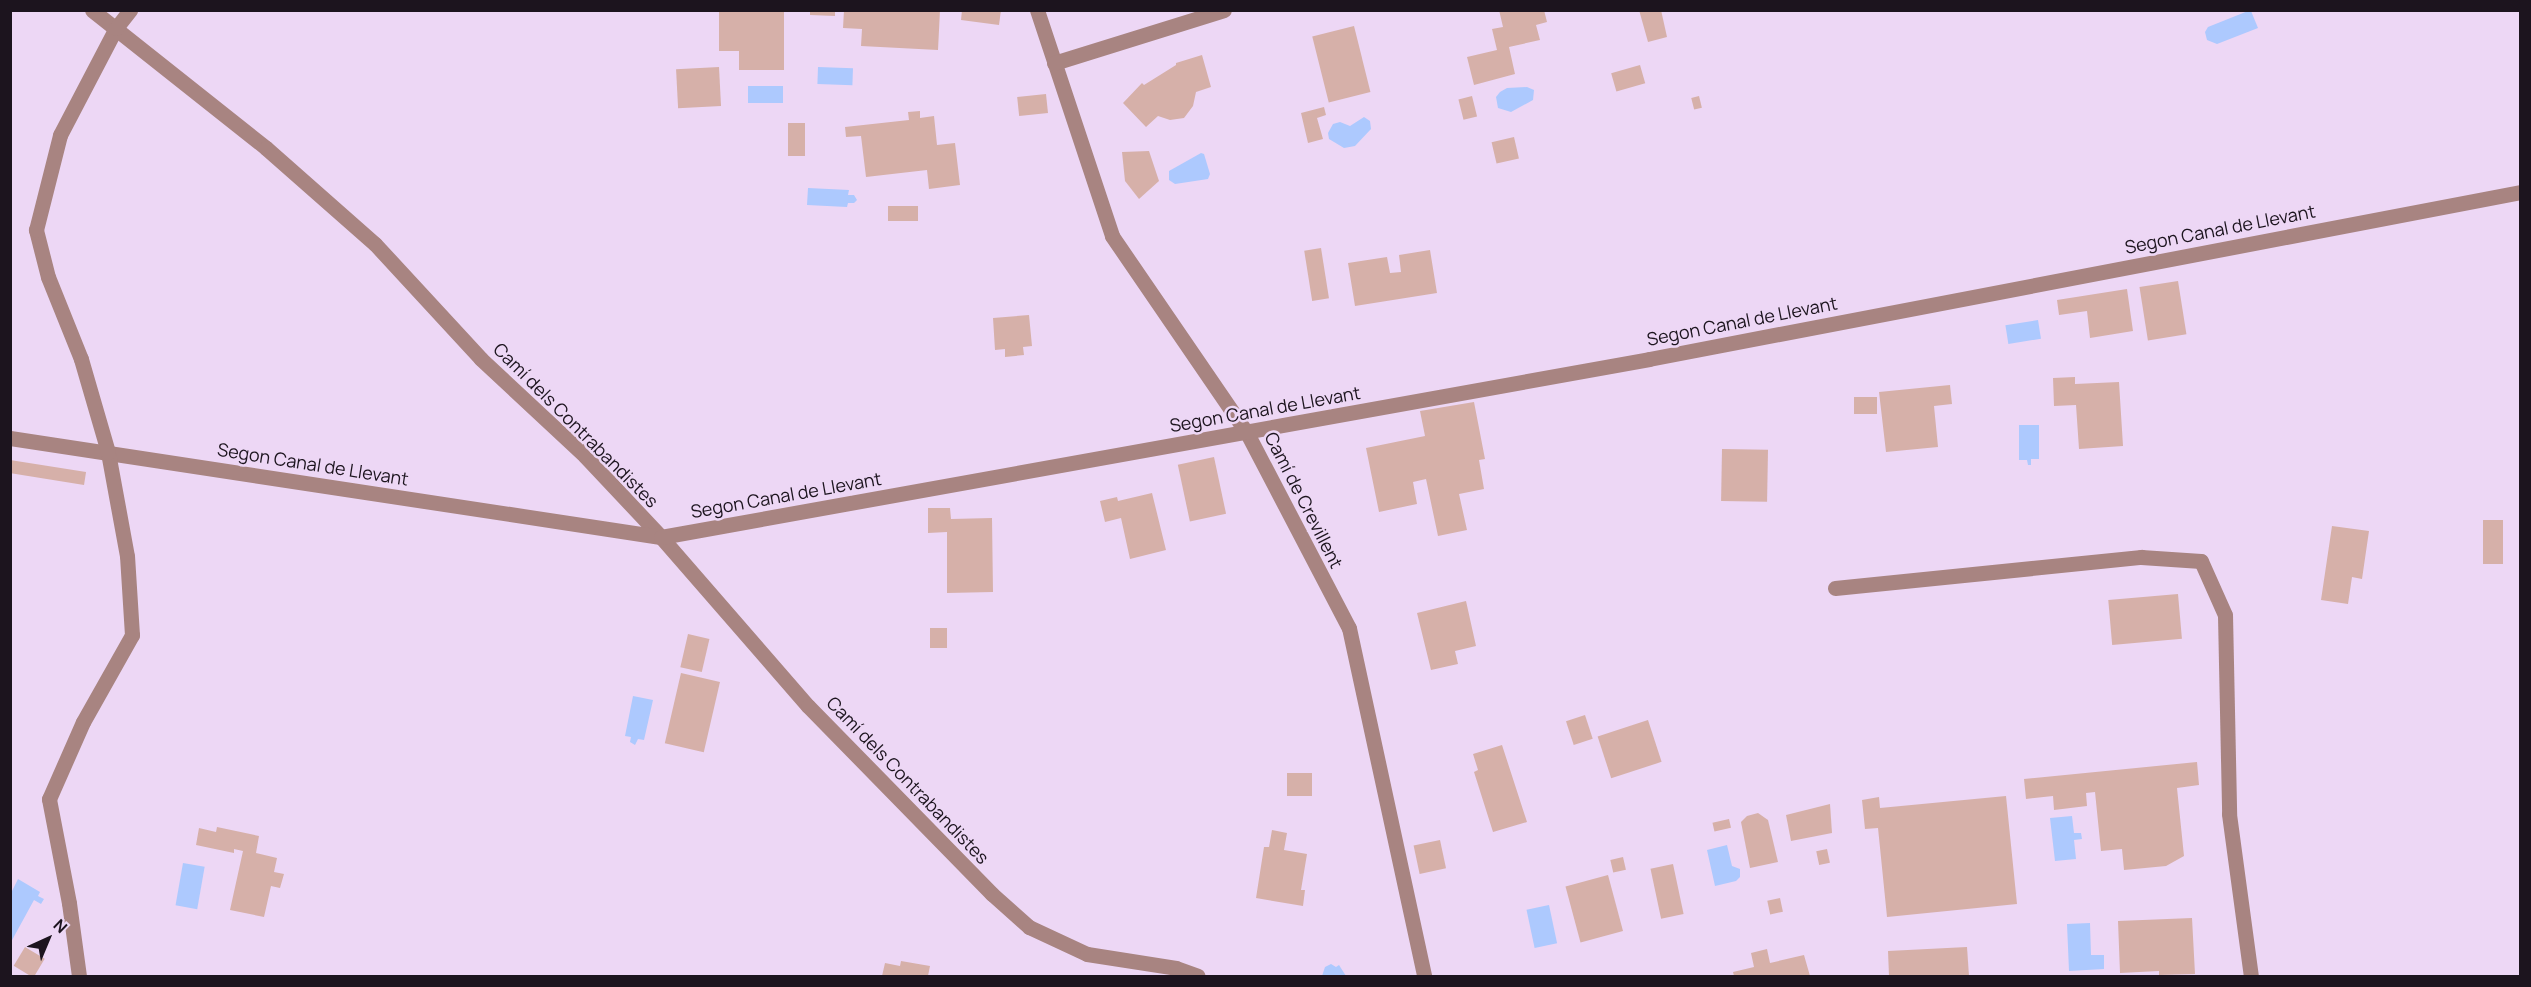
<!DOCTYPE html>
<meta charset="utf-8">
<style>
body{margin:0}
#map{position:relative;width:2531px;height:987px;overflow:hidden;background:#edd7f5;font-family:Manrope,sans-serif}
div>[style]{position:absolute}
.water>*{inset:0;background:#adc9fe;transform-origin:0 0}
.building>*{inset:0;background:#d6b0a9;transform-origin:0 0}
.minor>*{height:15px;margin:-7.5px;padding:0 7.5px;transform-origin:7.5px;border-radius:7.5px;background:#a88481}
span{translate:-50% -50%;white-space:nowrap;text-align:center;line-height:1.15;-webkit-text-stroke:5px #edd7f5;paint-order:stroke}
.street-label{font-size:18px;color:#1c141e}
.frame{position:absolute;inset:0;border:12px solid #1c141e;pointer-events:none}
.north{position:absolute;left:18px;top:909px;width:60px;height:60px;-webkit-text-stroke:4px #edd7f5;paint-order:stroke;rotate:44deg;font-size:16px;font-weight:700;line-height:24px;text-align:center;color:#1c141e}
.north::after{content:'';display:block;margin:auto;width:21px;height:27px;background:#1c141e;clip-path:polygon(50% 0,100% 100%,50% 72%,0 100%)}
</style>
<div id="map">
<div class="water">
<div style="clip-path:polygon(2248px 11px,2251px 11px,2258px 28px,2217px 44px,2207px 40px,2205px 32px,2208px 27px)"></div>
<div style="left:818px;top:67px;width:35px;height:17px;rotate:2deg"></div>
<div style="left:783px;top:86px;width:17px;height:35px;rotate:90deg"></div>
<div style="clip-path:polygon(1527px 87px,1534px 90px,1533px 100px,1511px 112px,1498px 108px,1496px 97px,1500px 92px,1507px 88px)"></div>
<div style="clip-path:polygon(1364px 117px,1370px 121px,1371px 129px,1355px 146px,1344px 148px,1329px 139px,1328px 133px,1333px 124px,1340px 122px,1350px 126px)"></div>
<div style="clip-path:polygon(1201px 153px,1204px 154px,1210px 174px,1208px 179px,1175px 184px,1169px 180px,1169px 171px)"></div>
<div style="clip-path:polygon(808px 188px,849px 190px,848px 195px,854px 195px,857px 200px,854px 203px,848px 203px,847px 207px,807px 205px)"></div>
<div style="left:2038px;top:320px;width:19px;height:33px;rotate:81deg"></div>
<div style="clip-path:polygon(2019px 425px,2039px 425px,2039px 459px,2031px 459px,2031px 465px,2028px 465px,2027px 460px,2019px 460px)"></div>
<div style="clip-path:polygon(633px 696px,653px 700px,644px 740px,638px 739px,635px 745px,630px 742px,631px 737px,625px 736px)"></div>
<div style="clip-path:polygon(2072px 816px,2074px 833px,2081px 833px,2082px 839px,2074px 840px,2076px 859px,2055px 861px,2050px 818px)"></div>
<div style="clip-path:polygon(1727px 845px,1732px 866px,1740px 869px,1740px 877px,1736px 881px,1715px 886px,1707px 850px)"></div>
<div style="left:183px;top:863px;width:22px;height:43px;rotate:10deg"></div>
<div style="clip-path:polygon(18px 879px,40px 892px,38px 896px,44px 899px,41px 904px,34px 900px,11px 942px,11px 893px)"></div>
<div style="left:1549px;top:905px;width:39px;height:23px;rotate:78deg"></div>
<div style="clip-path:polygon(2090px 923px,2091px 955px,2104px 955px,2104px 969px,2069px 971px,2067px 924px)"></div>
<div style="clip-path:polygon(1331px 964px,1336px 967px,1339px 965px,1346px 976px,1322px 976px,1325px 967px)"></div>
</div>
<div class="building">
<div style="clip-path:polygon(719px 10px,784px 10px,784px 70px,739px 70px,739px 51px,719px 51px)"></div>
<div style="clip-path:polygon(810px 10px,835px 10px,835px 16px,810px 15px)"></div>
<div style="clip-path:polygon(844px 10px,940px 10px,938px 50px,861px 46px,862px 29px,843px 28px)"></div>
<div style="clip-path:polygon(962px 10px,1001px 10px,999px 25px,961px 20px)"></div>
<div style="clip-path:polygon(1499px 10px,1544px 10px,1547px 22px,1536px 25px,1540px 40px,1509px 47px,1515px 74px,1474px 85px,1467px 57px,1497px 50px,1492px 29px,1503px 27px)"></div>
<div style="clip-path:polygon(1639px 10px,1661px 10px,1667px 37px,1648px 42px)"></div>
<div style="left:1354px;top:26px;width:68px;height:43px;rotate:76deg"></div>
<div style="clip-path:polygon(1202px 55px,1211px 87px,1196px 92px,1193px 106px,1184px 118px,1170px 120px,1158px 116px,1146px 127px,1123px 103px,1142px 83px,1144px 85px,1176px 65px,1176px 63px)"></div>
<div style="left:1640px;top:65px;width:19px;height:30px;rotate:74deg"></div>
<div style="left:719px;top:67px;width:39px;height:43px;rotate:87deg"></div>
<div style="left:1046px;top:94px;width:19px;height:29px;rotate:84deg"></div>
<div style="left:1472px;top:96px;width:21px;height:14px;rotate:76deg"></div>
<div style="left:1699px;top:96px;width:12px;height:8px;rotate:76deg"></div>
<div style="clip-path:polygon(1324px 107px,1326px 115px,1317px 118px,1323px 139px,1308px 143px,1301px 113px)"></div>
<div style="clip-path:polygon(920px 111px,920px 118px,934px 116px,937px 145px,955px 143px,960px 185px,929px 189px,927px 170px,866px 177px,861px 136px,846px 137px,845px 127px,909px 120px,908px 112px)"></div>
<div style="left:788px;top:123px;width:17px;height:33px"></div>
<div style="left:1514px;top:137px;width:22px;height:23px;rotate:77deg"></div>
<div style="clip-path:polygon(1149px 151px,1159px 181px,1139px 199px,1125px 181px,1122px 152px)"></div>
<div style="left:888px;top:206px;width:30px;height:15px"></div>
<div style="left:1321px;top:248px;width:51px;height:17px;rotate:81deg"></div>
<div style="clip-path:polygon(1430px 250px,1437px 293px,1355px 306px,1348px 263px,1387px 257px,1390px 273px,1401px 272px,1399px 255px)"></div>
<div style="left:2178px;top:281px;width:54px;height:39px;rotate:81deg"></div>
<div style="clip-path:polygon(2127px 289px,2133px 331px,2090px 338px,2087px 311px,2059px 315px,2057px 300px)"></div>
<div style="clip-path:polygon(1029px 315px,1032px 346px,1023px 347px,1024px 355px,1005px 357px,1005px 349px,995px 350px,993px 318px)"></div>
<div style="clip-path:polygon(2075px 377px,2075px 384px,2119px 382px,2123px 446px,2079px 449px,2076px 405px,2054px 406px,2053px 378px)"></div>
<div style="clip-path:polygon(1950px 385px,1952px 404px,1934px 406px,1938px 447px,1886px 452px,1879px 392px)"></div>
<div style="left:1854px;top:397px;width:23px;height:17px"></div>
<div style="clip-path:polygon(1474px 402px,1485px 459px,1479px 460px,1484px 489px,1459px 494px,1467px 530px,1438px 536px,1426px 479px,1413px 482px,1417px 504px,1379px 512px,1366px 448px,1425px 436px,1420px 411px)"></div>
<div style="left:1722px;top:449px;width:46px;height:52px;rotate:1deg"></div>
<div style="left:1214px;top:457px;width:58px;height:37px;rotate:78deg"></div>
<div style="left:10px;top:460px;width:77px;height:13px;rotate:9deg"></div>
<div style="clip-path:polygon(1152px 493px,1166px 550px,1130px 559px,1121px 518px,1105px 522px,1100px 501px,1117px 497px,1118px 501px)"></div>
<div style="clip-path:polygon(928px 508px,950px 508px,951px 519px,992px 518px,993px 592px,947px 593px,947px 532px,928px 533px)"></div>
<div style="left:2483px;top:520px;width:20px;height:44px"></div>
<div style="clip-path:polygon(2332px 526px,2369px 531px,2362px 579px,2352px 577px,2348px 604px,2321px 600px)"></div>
<div style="left:2178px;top:594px;width:45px;height:70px;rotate:85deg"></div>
<div style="clip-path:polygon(1466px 601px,1476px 646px,1455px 651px,1458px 664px,1431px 670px,1417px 613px)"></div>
<div style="left:930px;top:628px;width:17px;height:20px"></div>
<div style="left:688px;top:634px;width:22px;height:34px;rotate:13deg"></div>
<div style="left:681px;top:673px;width:40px;height:72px;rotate:13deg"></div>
<div style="left:1585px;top:715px;width:25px;height:20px;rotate:72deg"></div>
<div style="left:1648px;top:720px;width:44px;height:53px;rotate:72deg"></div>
<div style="clip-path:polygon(1502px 745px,1527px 822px,1493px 832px,1474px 772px,1478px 770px,1473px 754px)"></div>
<div style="clip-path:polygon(2197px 762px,2199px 785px,2177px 788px,2184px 856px,2166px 866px,2124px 870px,2122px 849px,2101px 851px,2095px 792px,2086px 793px,2087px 806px,2054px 810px,2053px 796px,2026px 799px,2024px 779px)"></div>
<div style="left:1287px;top:773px;width:25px;height:23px"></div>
<div style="clip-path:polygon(2006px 796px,2017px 904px,1887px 917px,1878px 828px,1865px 829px,1862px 800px,1879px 797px,1880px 808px)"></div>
<div style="clip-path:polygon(1830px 804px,1832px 833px,1791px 841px,1786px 815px)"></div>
<div style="clip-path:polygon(1758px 813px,1768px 820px,1778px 862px,1750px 868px,1741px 822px,1747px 816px)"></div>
<div style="left:1729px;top:819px;width:9px;height:17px;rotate:77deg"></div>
<div style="clip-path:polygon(217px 827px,259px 836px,256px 853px,277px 858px,274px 872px,284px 874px,280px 888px,271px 886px,264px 917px,230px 910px,243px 851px,234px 849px,234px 853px,196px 845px,199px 828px,216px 832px)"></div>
<div style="clip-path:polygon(1272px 830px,1287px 833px,1284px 850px,1307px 854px,1301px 890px,1305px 890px,1303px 906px,1256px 898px,1264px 847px,1269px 847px)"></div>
<div style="left:1440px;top:840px;width:29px;height:27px;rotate:78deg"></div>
<div style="left:1827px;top:849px;width:14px;height:11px;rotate:78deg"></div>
<div style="left:1623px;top:857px;width:13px;height:13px;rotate:77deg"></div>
<div style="left:1673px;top:864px;width:51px;height:23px;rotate:78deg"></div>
<div style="left:1608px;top:875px;width:58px;height:44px;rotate:75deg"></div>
<div style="left:1780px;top:898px;width:14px;height:13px;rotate:78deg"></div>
<div style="clip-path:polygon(2192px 918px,2195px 974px,2159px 975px,2159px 971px,2120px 973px,2118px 921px)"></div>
<div style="left:25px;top:947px;width:23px;height:22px;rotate:31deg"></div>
<div style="clip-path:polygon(1967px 947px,1969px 976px,1889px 976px,1888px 951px)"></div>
<div style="clip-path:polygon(1767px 949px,1770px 963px,1804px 955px,1810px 976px,1734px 976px,1733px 972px,1754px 967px,1751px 953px)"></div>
<div style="clip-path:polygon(901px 961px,930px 966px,928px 976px,882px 976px,885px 963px,900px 966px)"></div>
</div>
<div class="minor">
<div style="left:92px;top:10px;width:222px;rotate:38.4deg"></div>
<div style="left:266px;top:148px;width:145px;rotate:41.4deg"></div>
<div style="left:375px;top:244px;width:156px;rotate:47.3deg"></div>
<div style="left:481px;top:359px;width:142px;rotate:43deg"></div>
<div style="left:585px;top:456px;width:111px;rotate:46.8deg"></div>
<div style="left:661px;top:537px;width:224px;rotate:49deg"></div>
<div style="left:808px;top:706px;width:263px;rotate:45.6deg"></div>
<div style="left:992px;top:894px;width:50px;rotate:41.7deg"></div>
<div style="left:1029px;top:927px;width:64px;rotate:25deg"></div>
<div style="left:1087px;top:954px;width:90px;rotate:8.9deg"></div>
<div style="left:1176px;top:968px;width:23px;rotate:20deg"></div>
<div style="left:1037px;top:10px;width:238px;rotate:71.6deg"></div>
<div style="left:1112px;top:236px;width:239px;rotate:55.6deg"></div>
<div style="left:1247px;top:433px;width:220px;rotate:62.4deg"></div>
<div style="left:1349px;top:628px;width:356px;rotate:77.8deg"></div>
<div style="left:1054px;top:63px;width:178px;rotate:-17.3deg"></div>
<div style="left:10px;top:438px;width:658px;rotate:8.65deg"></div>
<div style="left:661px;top:537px;width:1004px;rotate:-10.21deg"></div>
<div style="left:1649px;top:359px;width:887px;rotate:-10.85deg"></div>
<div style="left:1835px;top:588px;width:308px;rotate:-5.8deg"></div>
<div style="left:2141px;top:557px;width:60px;rotate:3.8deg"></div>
<div style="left:2201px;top:561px;width:59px;rotate:66deg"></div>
<div style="left:2225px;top:615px;width:199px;rotate:88.8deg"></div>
<div style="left:2229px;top:814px;width:163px;rotate:82.3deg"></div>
<div style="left:79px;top:976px;width:74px;rotate:-97.8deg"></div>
<div style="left:69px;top:903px;width:106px;rotate:-100.9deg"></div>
<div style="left:49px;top:799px;width:84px;rotate:-66.2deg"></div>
<div style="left:83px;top:722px;width:100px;rotate:-60.6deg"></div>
<div style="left:132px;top:635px;width:79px;rotate:-93.6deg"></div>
<div style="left:127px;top:556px;width:106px;rotate:-100.4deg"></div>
<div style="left:108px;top:452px;width:97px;rotate:-106.2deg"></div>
<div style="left:81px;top:359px;width:88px;rotate:-111.9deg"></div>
<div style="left:48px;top:277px;width:49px;rotate:-104.3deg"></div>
<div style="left:36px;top:230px;width:98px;rotate:-75.8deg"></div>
<div style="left:60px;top:135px;width:121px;rotate:-62.4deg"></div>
<div style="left:116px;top:28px;width:23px;rotate:-52deg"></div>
</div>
<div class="street-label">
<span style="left:2220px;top:229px;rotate:-11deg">Segon Canal de Llevant</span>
<span style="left:1742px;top:321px;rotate:-11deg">Segon Canal de Llevant</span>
<span style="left:1265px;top:409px;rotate:-10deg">Segon Canal de Llevant</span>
<span style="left:576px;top:425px;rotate:45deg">Camí dels Contrabandistes</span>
<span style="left:313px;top:464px;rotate:9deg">Segon Canal de Llevant</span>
<span style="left:786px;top:495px;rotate:-10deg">Segon Canal de Llevant</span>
<span style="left:1304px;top:500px;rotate:63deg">Camí de Crevillent</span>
<span style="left:908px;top:780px;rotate:46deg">Camí dels Contrabandistes</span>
</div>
<div class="frame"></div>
<div class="north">N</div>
</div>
